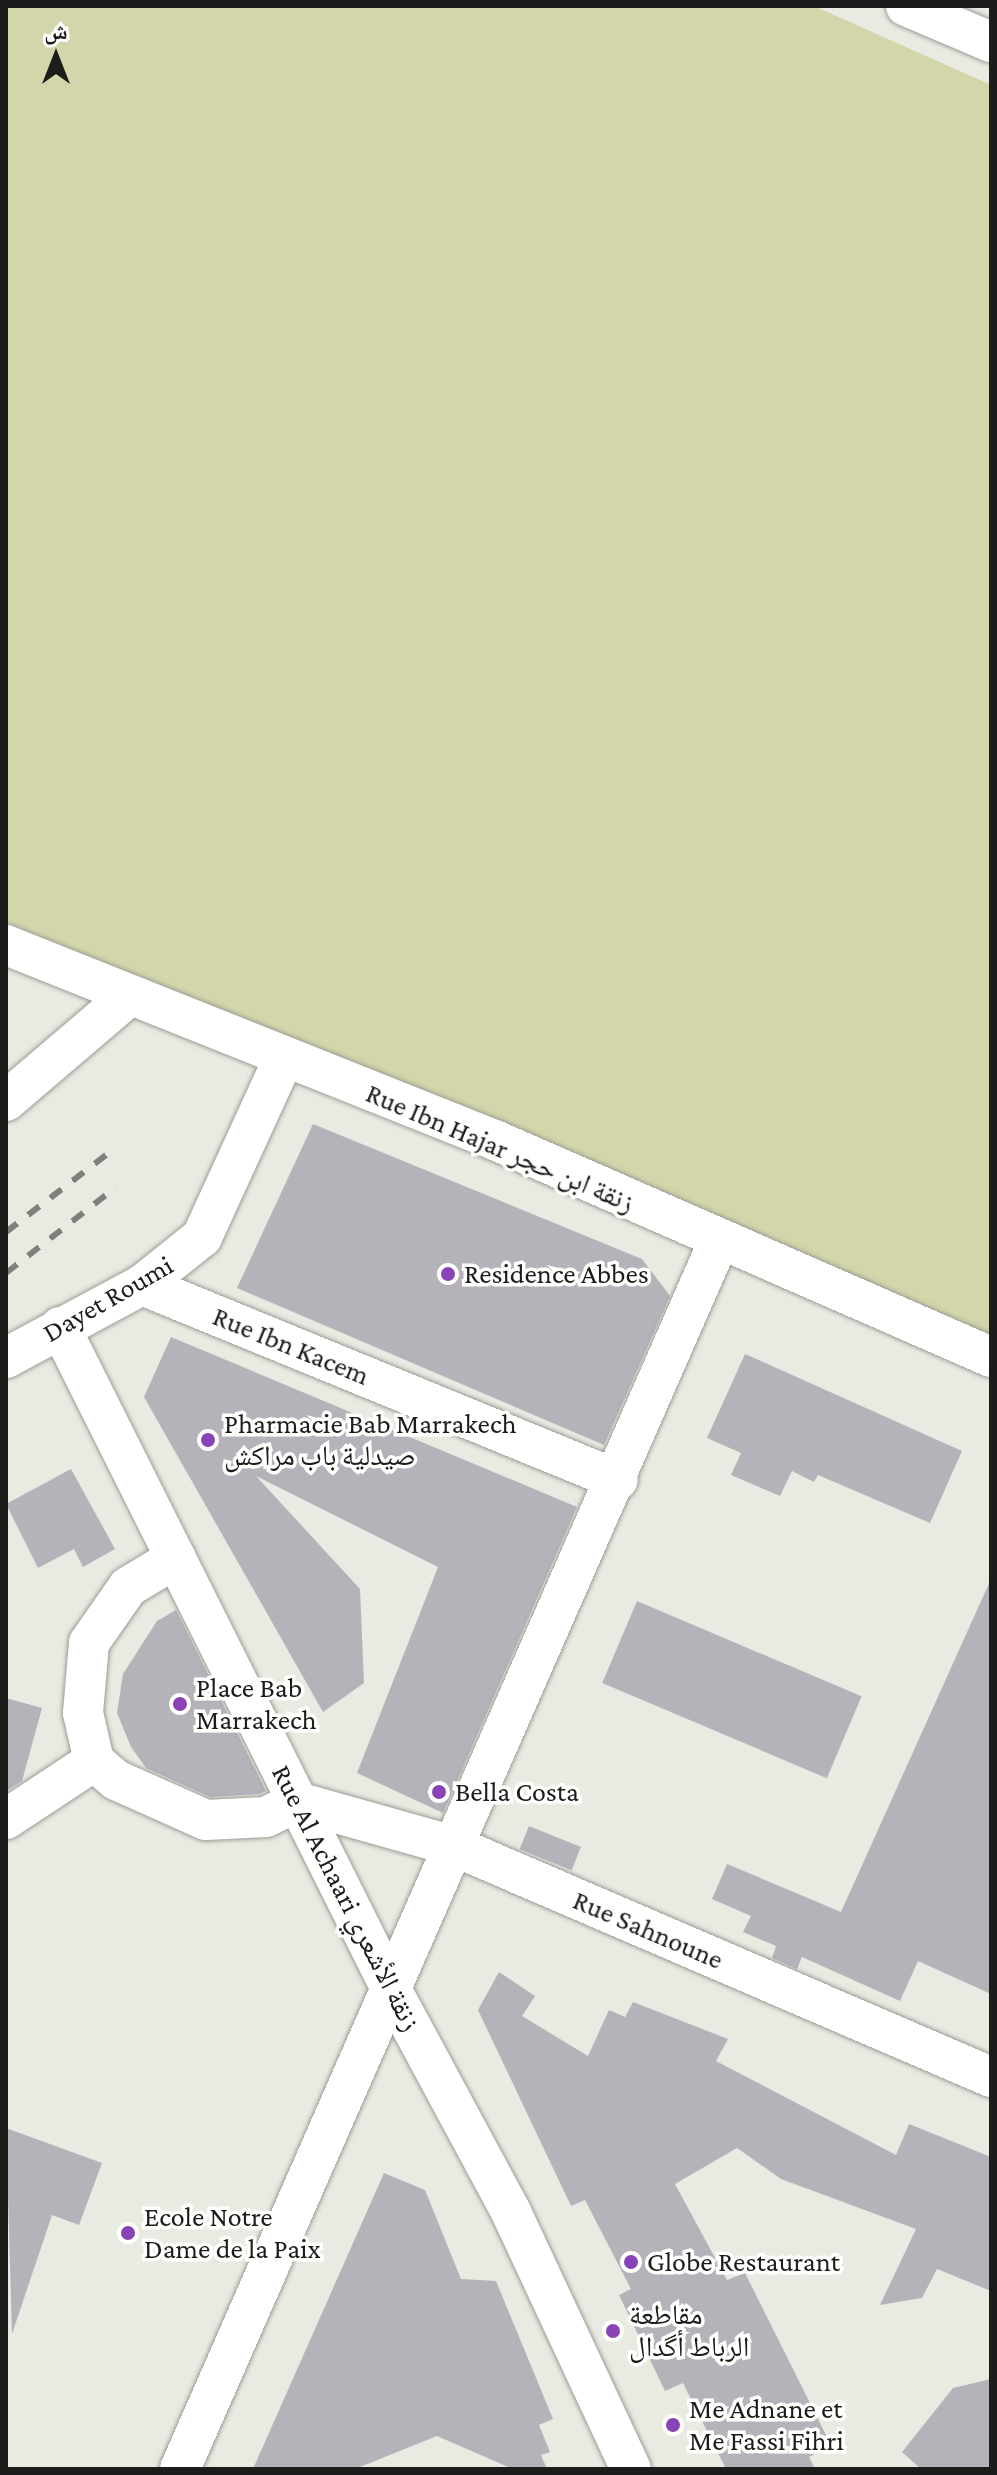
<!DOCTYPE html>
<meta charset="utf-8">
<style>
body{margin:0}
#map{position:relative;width:997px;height:2475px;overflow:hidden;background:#e9eae2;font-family:"Crimson Pro","Noto Naskh Arabic",serif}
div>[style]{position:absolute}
.green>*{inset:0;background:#d3d6aa}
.building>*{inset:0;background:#b6b2ba;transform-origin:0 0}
.roads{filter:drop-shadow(0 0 2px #9d9d96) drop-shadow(0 0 2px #9d9d96)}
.street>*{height:40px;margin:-20px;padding:0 20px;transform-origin:20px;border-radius:20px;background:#fff}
.rail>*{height:6px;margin-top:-3px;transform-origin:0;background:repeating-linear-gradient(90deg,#7f807b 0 14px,transparent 0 28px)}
.dots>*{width:22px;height:22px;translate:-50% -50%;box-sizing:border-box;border:4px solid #fffffe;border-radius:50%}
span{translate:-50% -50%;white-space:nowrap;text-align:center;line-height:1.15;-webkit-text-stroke:7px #fffffe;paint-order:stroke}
.street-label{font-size:28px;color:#1c1d1a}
.poi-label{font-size:28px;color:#1c1d1a}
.left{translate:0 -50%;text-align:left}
.frame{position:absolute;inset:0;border:8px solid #1c1d1a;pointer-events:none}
.north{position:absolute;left:16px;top:16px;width:80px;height:80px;-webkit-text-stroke:6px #fffffe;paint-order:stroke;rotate:0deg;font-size:22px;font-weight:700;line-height:32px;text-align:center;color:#1c1d1a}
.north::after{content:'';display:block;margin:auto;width:28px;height:36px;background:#1c1d1a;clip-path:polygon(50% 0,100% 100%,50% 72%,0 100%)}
</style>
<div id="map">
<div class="green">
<div style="clip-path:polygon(6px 6px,814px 6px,991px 85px,991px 1348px,6px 922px)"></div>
</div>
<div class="building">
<div style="clip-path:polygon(313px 1124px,642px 1259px,670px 1296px,604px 1445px,237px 1288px)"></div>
<div style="clip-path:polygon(171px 1337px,577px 1507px,443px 1813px,357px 1773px,438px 1567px,256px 1476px,360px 1589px,364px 1683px,323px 1712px,144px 1397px)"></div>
<div style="clip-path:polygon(745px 1354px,962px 1451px,930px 1523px,818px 1475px,814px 1482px,792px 1471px,780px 1496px,731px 1475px,741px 1453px,707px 1438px)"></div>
<div style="clip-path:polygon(71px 1469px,115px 1549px,83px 1567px,74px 1549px,38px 1568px,6px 1504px)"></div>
<div style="clip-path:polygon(991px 1579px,991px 1994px,918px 1961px,900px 2001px,802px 1957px,797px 1969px,772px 1958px,776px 1946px,743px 1932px,751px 1916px,712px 1899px,727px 1864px,841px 1912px)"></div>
<div style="left:637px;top:1601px;width:244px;height:89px;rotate:23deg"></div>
<div style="clip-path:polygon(176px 1610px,266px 1791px,260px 1794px,210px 1797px,146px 1768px,131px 1747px,117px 1713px,123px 1674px,157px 1621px)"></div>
<div style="clip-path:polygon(6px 1698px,42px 1708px,22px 1781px,6px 1791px)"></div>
<div style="left:529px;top:1826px;width:56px;height:25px;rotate:22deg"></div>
<div style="clip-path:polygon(499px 1972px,535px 1996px,522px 2016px,588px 2056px,609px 2010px,625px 2017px,633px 2002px,728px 2039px,716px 2061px,896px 2155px,909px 2124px,991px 2157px,991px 2291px,937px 2269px,922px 2298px,880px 2305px,916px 2229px,781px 2179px,737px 2148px,675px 2184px,727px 2280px,745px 2273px,831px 2445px,809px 2457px,815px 2469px,726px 2469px,683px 2383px,665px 2391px,619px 2295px,631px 2289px,585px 2200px,571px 2206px,478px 2010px)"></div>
<div style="clip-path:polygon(6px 2128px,102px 2163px,79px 2225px,52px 2215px,12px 2334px)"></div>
<div style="clip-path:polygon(384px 2173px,425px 2190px,461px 2279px,496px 2281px,553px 2419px,539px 2425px,550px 2452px,541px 2455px,547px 2469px,513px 2469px,437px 2436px,355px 2469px,253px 2469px)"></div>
<div style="clip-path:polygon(991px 2379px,991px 2469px,921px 2469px,902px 2452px,953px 2388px)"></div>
</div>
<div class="roads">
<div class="street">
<div style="left:906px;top:6px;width:92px;rotate:23deg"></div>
<div style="left:6px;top:945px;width:529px;rotate:21.76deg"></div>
<div style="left:497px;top:1141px;width:539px;rotate:23.62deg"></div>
<div style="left:6px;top:1101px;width:162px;rotate:-40.5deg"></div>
<div style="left:142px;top:1285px;width:514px;rotate:22.28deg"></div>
<div style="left:60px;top:1327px;width:740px;rotate:63.43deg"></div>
<div style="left:391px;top:1989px;width:253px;rotate:61.7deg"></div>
<div style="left:511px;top:2212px;width:284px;rotate:65deg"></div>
<div style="left:6px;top:1358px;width:154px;rotate:-28.2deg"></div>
<div style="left:142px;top:1285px;width:77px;rotate:-38.7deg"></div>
<div style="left:202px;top:1237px;width:197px;rotate:-65.4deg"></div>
<div style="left:176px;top:1558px;width:56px;rotate:148.9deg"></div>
<div style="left:128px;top:1587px;width:68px;rotate:124.9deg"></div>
<div style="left:89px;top:1643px;width:70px;rotate:94.9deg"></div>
<div style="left:83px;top:1713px;width:49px;rotate:77.1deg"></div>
<div style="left:94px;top:1761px;width:29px;rotate:41deg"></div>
<div style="left:116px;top:1780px;width:98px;rotate:24deg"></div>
<div style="left:206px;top:1820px;width:60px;rotate:-2.9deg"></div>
<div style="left:266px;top:1817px;width:34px;rotate:-26deg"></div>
<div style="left:297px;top:1802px;width:163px;rotate:15.7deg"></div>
<div style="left:454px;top:1846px;width:585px;rotate:23.28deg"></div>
<div style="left:6px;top:1819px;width:105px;rotate:-33.4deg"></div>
<div style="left:180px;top:2469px;width:1339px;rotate:-66.31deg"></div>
</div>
</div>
<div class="rail">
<div style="left:6px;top:1232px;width:133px;rotate:-37.6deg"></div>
<div style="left:6px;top:1273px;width:140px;rotate:-38deg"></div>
</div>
<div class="dots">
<div style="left:448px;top:1274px;background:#8a43b6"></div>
<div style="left:208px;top:1440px;background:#8a43b6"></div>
<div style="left:180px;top:1704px;background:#8a43b6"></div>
<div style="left:439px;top:1792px;background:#8a43b6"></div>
<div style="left:128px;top:2233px;background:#8a43b6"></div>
<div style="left:631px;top:2262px;background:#8a43b6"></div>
<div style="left:613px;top:2331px;background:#8a43b6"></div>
<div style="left:673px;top:2425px;background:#8a43b6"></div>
</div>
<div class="street-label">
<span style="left:500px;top:1148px;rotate:23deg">Rue Ibn Hajar زنقة ابن حجر</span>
<span style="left:108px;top:1299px;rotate:-30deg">Dayet Roumi</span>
<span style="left:291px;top:1346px;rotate:22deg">Rue Ibn Kacem</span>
<span style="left:346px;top:1898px;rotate:63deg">Rue Al Achaari زنقة الأشعري</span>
<span style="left:648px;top:1930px;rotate:23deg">Rue Sahnoune</span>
</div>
<div class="poi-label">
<span class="left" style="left:464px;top:1274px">Residence Abbes</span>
<span class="left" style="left:224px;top:1440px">Pharmacie Bab Marrakech<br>صيدلية باب مراكش</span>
<span class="left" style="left:196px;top:1704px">Place Bab<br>Marrakech</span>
<span class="left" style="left:455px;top:1792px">Bella Costa</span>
<span class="left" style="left:144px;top:2233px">Ecole Notre<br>Dame de la Paix</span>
<span class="left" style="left:647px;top:2262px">Globe Restaurant</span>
<span class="left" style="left:629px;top:2331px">مقاطعة<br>الرباط أگدال</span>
<span class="left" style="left:689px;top:2425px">Me Adnane et<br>Me Fassi Fihri</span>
</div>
<div class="frame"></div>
<div class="north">ش</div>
</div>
